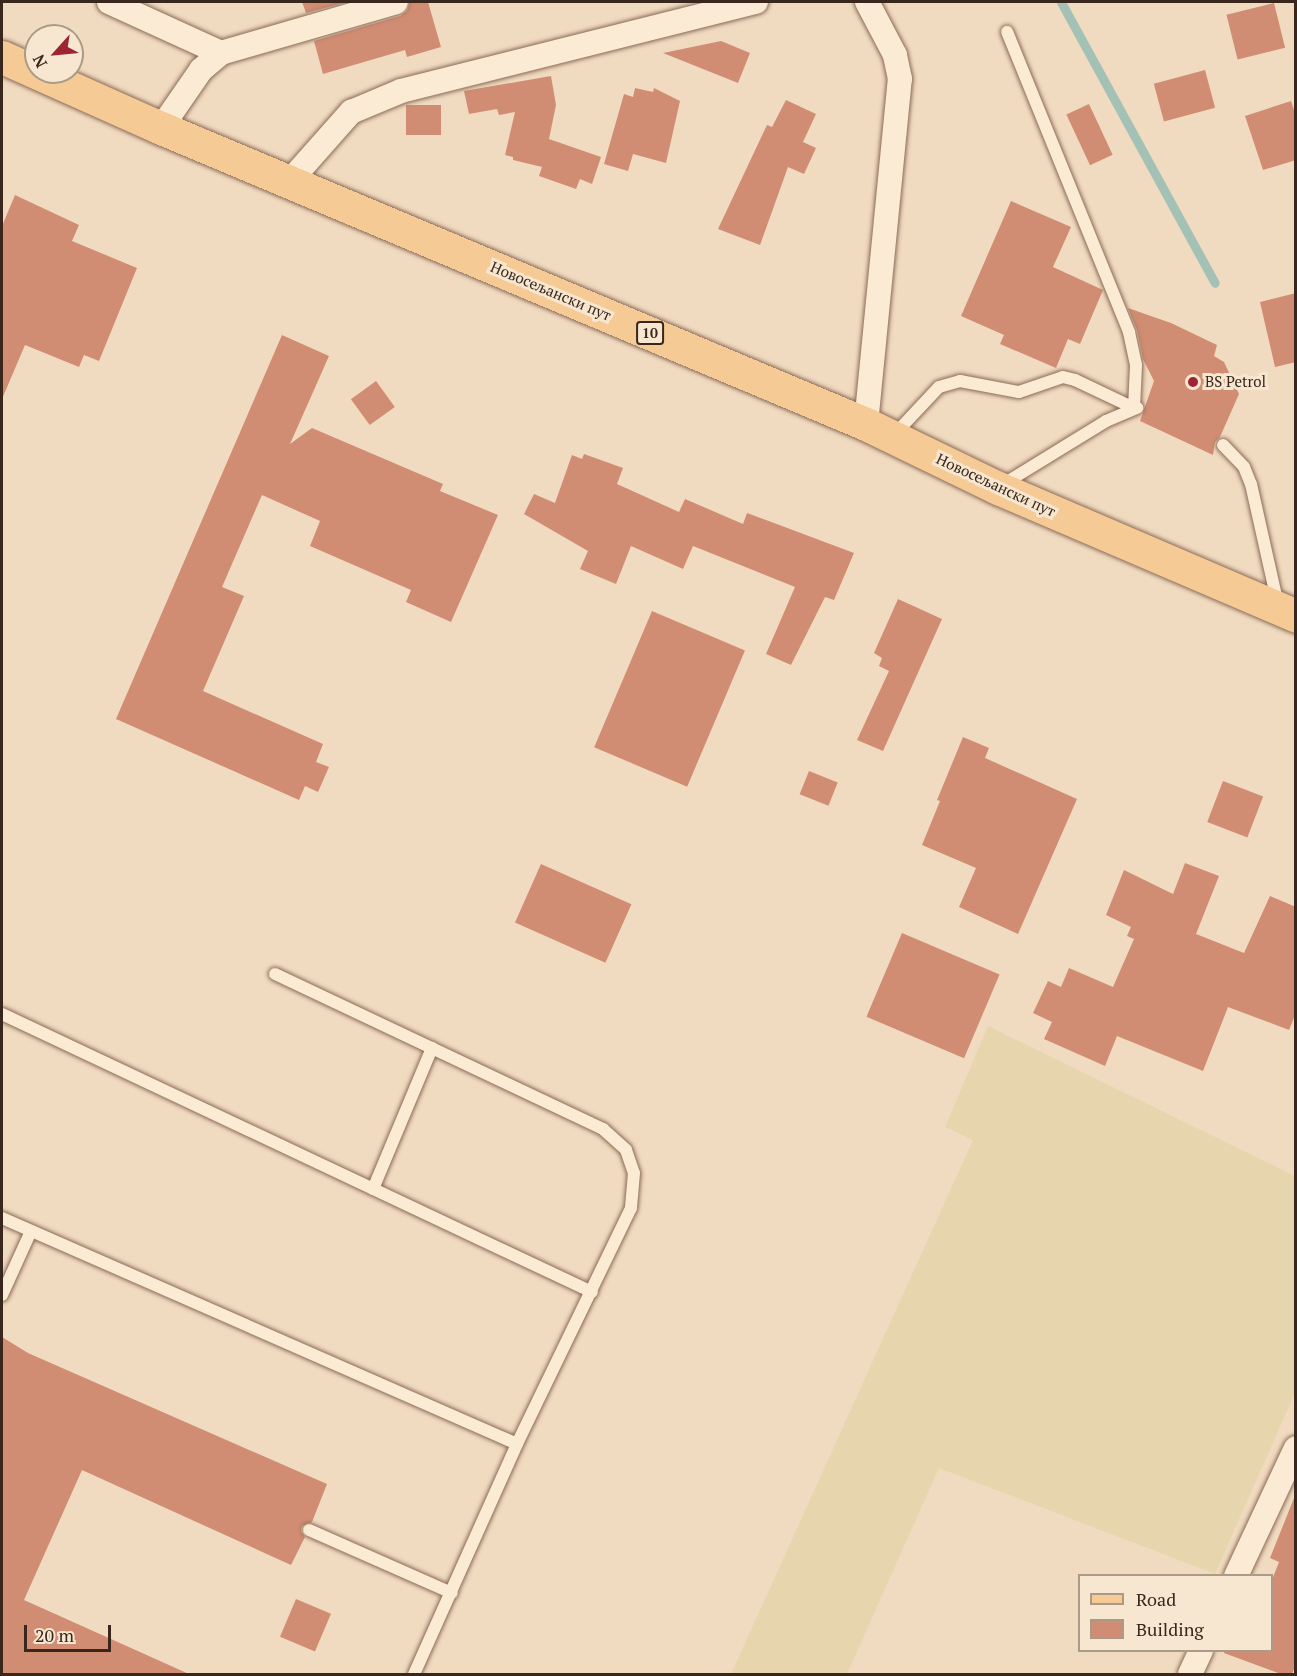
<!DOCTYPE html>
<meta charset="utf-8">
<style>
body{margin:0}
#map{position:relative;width:1297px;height:1676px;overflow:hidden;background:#f1dbc0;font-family:"PT Serif",serif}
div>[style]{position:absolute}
.farmland>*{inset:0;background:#e7d5ad}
.stream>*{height:9px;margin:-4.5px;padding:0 4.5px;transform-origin:4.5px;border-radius:4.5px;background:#a3c2b5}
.building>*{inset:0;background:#d18d73;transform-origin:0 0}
.roads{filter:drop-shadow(0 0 2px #8b6b57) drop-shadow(0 0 2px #8b6b57)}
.lane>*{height:12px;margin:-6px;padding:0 6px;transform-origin:6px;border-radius:6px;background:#fbead4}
.street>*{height:24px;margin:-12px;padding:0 12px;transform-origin:12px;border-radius:12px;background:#fbead4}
.primary>*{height:33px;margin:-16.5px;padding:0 16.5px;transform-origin:16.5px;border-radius:16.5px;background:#f6ca95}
.dots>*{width:16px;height:16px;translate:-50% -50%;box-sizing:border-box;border:3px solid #f7e7d0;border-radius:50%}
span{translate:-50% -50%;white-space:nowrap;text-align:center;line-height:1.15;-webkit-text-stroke:6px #f7e7d0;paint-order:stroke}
.shield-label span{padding:2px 4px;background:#f7e7d0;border:2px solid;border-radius:4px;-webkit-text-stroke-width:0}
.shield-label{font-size:14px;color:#39261c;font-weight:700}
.street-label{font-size:15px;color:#39261c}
.poi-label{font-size:15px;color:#39261c}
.left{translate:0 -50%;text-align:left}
.frame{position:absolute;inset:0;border:3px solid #39261c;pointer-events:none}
.legend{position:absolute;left:1078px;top:1574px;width:195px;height:78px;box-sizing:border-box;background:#f7e7d0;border:2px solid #ab9a88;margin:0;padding:8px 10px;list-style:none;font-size:18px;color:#39261c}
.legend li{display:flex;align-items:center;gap:12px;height:30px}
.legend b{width:30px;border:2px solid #ab9a88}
.north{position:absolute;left:24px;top:24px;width:60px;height:60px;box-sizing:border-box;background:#f7e7d0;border:2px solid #ab9a88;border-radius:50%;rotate:243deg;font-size:16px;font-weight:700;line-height:24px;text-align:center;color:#39261c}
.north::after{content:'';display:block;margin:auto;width:21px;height:27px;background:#9d2335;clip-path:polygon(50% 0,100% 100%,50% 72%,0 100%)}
.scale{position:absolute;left:24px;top:1625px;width:87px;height:27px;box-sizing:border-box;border:3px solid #39261c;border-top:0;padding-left:8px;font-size:18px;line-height:21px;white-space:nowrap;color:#39261c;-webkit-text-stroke:4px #f7e7d0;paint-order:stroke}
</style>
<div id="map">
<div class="farmland">
<div style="clip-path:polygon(988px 1026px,1295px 1176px,1295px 1393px,1215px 1574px,939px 1468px,847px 1674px,731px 1674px,973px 1140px,945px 1127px)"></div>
</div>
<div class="stream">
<div style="left:1061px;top:2px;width:320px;rotate:61.3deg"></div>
</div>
<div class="building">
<div style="clip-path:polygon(302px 2px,347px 2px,306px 13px)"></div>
<div style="clip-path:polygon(410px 2px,428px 2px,441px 47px,407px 57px,405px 50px,323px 74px,314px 41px,400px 16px,407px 11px)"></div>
<div style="left:1274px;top:3px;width:46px;height:49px;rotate:76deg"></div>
<div style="clip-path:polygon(721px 41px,750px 53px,738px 83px,663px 53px)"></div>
<div style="left:1205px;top:70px;width:39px;height:53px;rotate:75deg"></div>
<div style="clip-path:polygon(551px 76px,556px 105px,549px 139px,601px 157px,592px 184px,580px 179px,576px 189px,539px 176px,542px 167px,513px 160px,513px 157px,505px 155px,515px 112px,499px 115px,497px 109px,469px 114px,464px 91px)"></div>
<div style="clip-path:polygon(635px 88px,653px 92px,654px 88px,680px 101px,666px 163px,633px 154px,628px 171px,604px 164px,624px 94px,633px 97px)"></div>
<div style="clip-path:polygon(786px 100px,816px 114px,803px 142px,816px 148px,804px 174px,788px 167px,760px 245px,718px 229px,767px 125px,772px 127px)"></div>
<div style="clip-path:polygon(1291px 101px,1296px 116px,1296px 160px,1263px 170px,1245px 116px)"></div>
<div style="left:1089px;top:104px;width:56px;height:25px;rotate:65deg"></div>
<div style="left:406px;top:105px;width:35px;height:30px"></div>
<div style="clip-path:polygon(15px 195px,79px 225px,72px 241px,137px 268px,99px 361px,84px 355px,79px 367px,25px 345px,2px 399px,2px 226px)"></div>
<div style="clip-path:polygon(1011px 201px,1071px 227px,1053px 267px,1103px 290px,1080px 344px,1068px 339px,1056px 368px,1000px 344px,1004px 335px,961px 316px)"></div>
<div style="clip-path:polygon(1296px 293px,1296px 362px,1275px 367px,1260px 302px)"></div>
<div style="clip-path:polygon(1128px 308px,1171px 323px,1217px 345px,1214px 356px,1224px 362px,1239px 394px,1220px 437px,1215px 442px,1213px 455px,1140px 421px,1154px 381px,1143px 359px,1137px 330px)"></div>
<div style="clip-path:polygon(282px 335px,329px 356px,290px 444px,312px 428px,443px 484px,440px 491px,498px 515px,451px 622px,406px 602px,411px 590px,310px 546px,320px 521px,262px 495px,222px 587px,244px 596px,203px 691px,323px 744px,316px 762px,329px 767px,318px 792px,305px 786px,299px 800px,116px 719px)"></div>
<div style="left:376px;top:381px;width:32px;height:31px;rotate:54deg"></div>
<div style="clip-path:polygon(584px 454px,623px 468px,617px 484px,679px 512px,685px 499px,743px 524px,747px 513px,854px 553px,834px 600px,825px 597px,791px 665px,766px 654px,795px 587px,693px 546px,683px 569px,631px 546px,616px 584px,580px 569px,588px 551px,524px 514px,534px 494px,555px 503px,572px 455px,582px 459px)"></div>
<div style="clip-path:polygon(898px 599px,942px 619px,883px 751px,857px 740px,889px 671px,879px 666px,882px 658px,874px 653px)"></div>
<div style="left:652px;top:611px;width:101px;height:148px;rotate:23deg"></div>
<div style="clip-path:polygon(963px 737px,989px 748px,985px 758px,1077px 799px,1018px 934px,959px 907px,976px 868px,922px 845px,940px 801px,937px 800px)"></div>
<div style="left:809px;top:771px;width:31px;height:25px;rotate:22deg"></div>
<div style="left:1223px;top:781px;width:43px;height:44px;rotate:21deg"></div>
<div style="clip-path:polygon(1185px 863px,1219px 876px,1196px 934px,1244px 953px,1270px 896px,1296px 907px,1296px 1013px,1289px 1030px,1228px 1007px,1203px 1071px,1117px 1036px,1105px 1066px,1044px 1039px,1052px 1022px,1033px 1013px,1048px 981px,1061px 987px,1069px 968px,1113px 987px,1134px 939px,1127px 936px,1131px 927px,1106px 915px,1124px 870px,1173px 894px)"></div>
<div style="left:541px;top:864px;width:99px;height:64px;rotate:24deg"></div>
<div style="left:902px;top:933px;width:106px;height:91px;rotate:23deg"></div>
<div style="clip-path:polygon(2px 1337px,28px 1353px,327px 1484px,312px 1522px,302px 1526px,301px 1531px,305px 1537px,291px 1565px,82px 1470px,24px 1600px,189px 1674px,2px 1674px)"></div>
<div style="clip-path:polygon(1294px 1498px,1296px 1665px,1292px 1674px,1281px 1674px,1224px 1653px,1224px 1650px,1272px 1650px,1272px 1580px,1279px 1562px,1270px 1558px)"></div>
<div style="left:296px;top:1599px;width:38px;height:41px;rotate:23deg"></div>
</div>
<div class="roads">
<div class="lane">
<div style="left:893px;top:436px;width:67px;rotate:-46.8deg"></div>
<div style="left:939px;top:387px;width:22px;rotate:-16deg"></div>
<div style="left:960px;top:381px;width:60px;rotate:10.6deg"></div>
<div style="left:1019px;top:392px;width:46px;rotate:-18.8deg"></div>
<div style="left:1063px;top:377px;width:12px;rotate:14deg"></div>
<div style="left:1075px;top:380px;width:65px;rotate:25.4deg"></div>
<div style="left:1134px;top:408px;width:43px;rotate:-87.3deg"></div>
<div style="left:1136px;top:365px;width:34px;rotate:-102deg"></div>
<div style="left:1129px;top:332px;width:324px;rotate:-112.1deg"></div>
<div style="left:1223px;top:445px;width:30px;rotate:46deg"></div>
<div style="left:1244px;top:467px;width:18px;rotate:68deg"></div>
<div style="left:1251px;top:484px;width:124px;rotate:77.4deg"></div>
<div style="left:1002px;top:485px;width:122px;rotate:-31.6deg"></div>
<div style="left:1106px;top:421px;width:34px;rotate:-23deg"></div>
<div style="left:275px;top:974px;width:363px;rotate:25.3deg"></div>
<div style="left:603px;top:1129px;width:31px;rotate:42deg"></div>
<div style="left:626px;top:1150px;width:24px;rotate:71deg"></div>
<div style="left:634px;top:1173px;width:35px;rotate:95deg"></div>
<div style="left:631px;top:1208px;width:262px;rotate:115.8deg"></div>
<div style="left:517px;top:1444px;width:252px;rotate:114.1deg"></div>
<div style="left:2px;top:1014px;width:652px;rotate:25.23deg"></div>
<div style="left:373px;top:1189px;width:153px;rotate:-67.3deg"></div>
<div style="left:2px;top:1218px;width:562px;rotate:23.69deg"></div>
<div style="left:2px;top:1295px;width:70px;rotate:-65.6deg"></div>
<div style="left:309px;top:1530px;width:156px;rotate:23.8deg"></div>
</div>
<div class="street">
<div style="left:109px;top:2px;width:123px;rotate:24.5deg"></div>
<div style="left:221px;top:53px;width:26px;rotate:140deg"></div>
<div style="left:201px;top:70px;width:70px;rotate:124.6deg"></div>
<div style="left:221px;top:53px;width:182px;rotate:-16.2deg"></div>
<div style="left:289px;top:182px;width:94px;rotate:-48.5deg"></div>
<div style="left:351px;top:112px;width:54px;rotate:-22.8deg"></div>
<div style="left:401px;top:91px;width:366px;rotate:-14.1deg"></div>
<div style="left:866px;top:424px;width:347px;rotate:-84.4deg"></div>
<div style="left:900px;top:79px;width:25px;rotate:-102deg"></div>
<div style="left:895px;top:55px;width:60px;rotate:-117.8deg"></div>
<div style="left:1236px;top:1576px;width:141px;rotate:-64.9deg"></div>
<div style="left:1190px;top:1674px;width:26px;rotate:-65deg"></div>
</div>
<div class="primary">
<div style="left:2px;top:57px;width:174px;rotate:24.1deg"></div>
<div style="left:161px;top:128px;width:765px;rotate:22.78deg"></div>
<div style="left:866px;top:424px;width:147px;rotate:25.9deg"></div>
<div style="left:998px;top:488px;width:324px;rotate:23.2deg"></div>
</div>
</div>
<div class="dots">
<div style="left:1193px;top:382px;background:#9d2335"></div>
</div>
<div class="shield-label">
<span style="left:650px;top:333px">10</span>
</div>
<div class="street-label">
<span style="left:551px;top:291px;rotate:23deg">Новосељански пут</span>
<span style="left:996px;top:485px;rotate:25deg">Новосељански пут</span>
</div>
<div class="poi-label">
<span class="left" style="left:1205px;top:382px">BS Petrol</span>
</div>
<div class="frame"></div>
<ul class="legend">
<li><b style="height:8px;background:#f6ca95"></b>Road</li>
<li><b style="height:16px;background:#d18d73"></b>Building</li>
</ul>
<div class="north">N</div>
<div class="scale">20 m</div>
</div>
